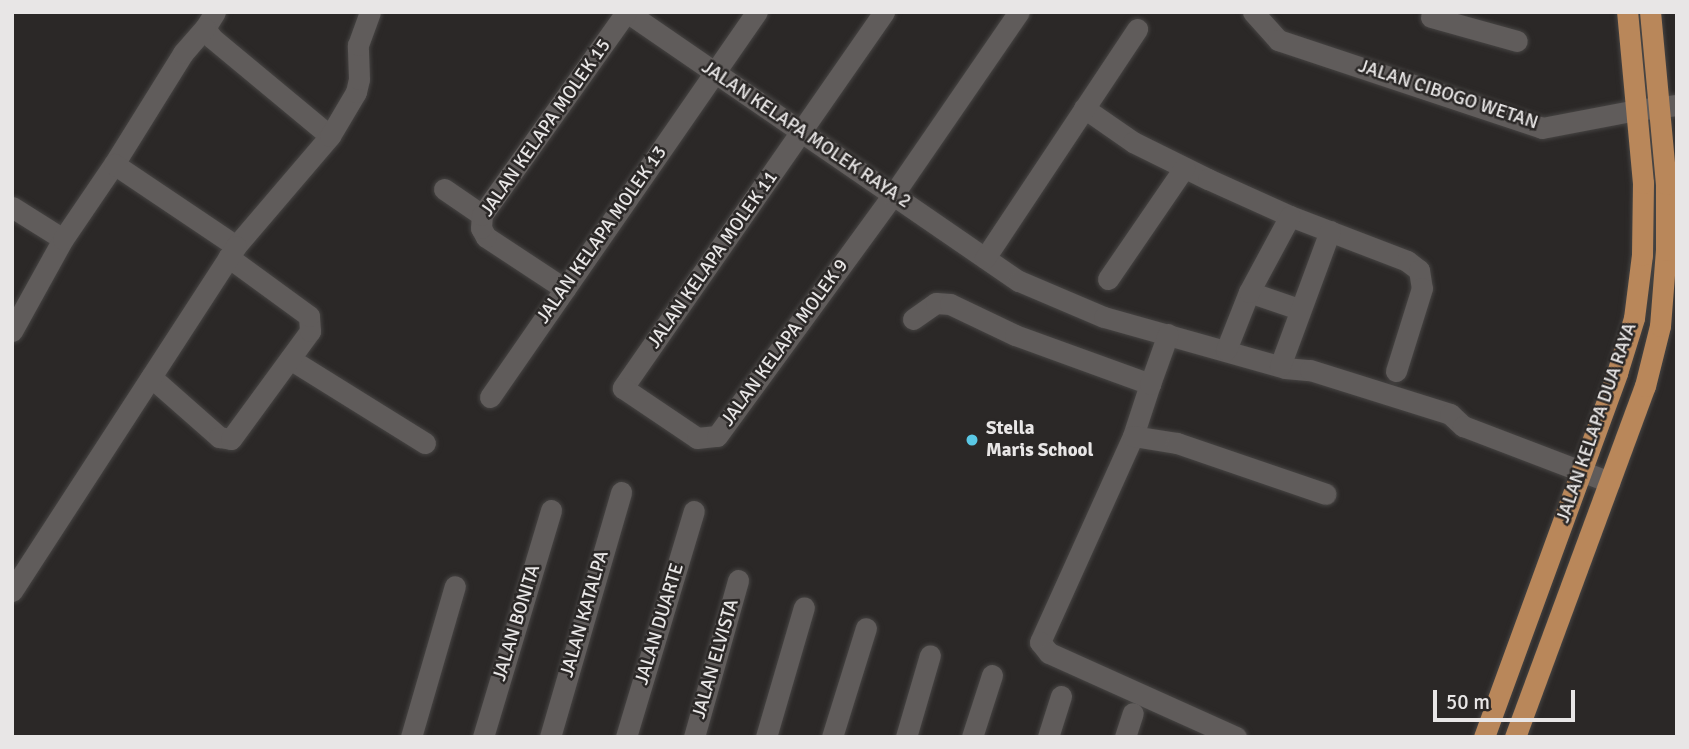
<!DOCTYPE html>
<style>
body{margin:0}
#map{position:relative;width:1689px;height:749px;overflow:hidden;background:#2b2827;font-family:Signika,sans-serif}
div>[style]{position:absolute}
.roads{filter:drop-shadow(0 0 2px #464443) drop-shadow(0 0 2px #464443)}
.minor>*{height:21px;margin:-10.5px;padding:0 10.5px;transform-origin:10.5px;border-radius:10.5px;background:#605c5b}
.major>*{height:21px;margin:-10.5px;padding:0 10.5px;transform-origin:10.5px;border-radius:10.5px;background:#b9875a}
.dots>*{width:19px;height:19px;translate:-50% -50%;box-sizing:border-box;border:4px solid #2b2827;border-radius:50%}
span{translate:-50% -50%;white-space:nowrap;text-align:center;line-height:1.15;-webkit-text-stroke:5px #2b2827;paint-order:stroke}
.street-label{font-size:19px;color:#e8e6e6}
.poi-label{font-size:19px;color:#e8e6e6;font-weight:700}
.left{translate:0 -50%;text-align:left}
.frame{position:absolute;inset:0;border:14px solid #e8e6e6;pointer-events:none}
.scale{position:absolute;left:1433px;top:690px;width:142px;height:32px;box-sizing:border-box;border:4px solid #e8e6e6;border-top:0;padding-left:9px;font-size:21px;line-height:24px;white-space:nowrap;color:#e8e6e6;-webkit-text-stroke:5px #2b2827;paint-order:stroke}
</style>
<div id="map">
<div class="roads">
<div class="minor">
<div style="left:215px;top:12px;width:19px;rotate:122deg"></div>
<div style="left:205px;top:28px;width:12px;rotate:55deg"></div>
<div style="left:212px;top:38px;width:153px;rotate:39.7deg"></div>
<div style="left:627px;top:12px;width:475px;rotate:34.5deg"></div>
<div style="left:1019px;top:281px;width:92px;rotate:23deg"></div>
<div style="left:1104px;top:317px;width:188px;rotate:15.7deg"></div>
<div style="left:1285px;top:368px;width:25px;rotate:5deg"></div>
<div style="left:1310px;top:370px;width:147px;rotate:17.4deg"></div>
<div style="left:1450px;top:414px;width:18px;rotate:43deg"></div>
<div style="left:1463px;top:426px;width:157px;rotate:20.9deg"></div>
<div style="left:884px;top:12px;width:458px;rotate:124.8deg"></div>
<div style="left:623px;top:388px;width:89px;rotate:34deg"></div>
<div style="left:697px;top:438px;width:20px;rotate:-6deg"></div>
<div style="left:717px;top:436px;width:298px;rotate:-53.9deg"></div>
<div style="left:893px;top:195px;width:222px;rotate:-55.5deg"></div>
<div style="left:1253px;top:12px;width:38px;rotate:48deg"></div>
<div style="left:1278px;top:40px;width:278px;rotate:18.4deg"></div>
<div style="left:1542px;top:128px;width:96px;rotate:-10.8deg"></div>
<div style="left:1636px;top:110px;width:41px;rotate:-7deg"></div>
<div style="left:1431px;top:17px;width:89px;rotate:15.6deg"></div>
<div style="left:1084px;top:108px;width:60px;rotate:34.8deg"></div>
<div style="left:1133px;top:142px;width:84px;rotate:26.3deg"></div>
<div style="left:1208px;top:179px;width:90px;rotate:24.3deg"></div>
<div style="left:1290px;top:216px;width:125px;rotate:21deg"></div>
<div style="left:1407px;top:261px;width:15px;rotate:37deg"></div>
<div style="left:1419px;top:270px;width:18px;rotate:81deg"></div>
<div style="left:1422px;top:288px;width:87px;rotate:107.4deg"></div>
<div style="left:114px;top:164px;width:131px;rotate:-58.1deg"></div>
<div style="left:183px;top:53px;width:33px;rotate:-49deg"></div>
<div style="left:444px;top:189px;width:46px;rotate:34.4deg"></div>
<div style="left:12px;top:207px;width:60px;rotate:32.1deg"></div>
<div style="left:63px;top:239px;width:105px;rotate:119deg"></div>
<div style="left:63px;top:239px;width:91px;rotate:-55.8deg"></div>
<div style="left:114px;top:164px;width:147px;rotate:33.9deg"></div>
<div style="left:236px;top:246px;width:145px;rotate:-49.5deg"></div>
<div style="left:330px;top:136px;width:51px;rotate:-59.4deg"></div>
<div style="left:356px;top:92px;width:13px;rotate:-77deg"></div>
<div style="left:359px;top:79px;width:34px;rotate:-92deg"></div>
<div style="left:358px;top:45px;width:35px;rotate:-70deg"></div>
<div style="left:985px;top:258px;width:275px;rotate:-56.4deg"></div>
<div style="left:1108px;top:279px;width:135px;rotate:-55.6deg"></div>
<div style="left:565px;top:289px;width:95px;rotate:-146.6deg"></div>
<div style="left:486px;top:237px;width:10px;rotate:-119deg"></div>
<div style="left:481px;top:228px;width:13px;rotate:-86deg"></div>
<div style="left:482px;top:215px;width:249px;rotate:-54.6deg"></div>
<div style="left:1249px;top:292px;width:53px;rotate:18.8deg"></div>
<div style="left:913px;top:319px;width:28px;rotate:-35deg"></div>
<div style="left:936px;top:303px;width:14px;rotate:4deg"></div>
<div style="left:950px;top:304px;width:72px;rotate:25.5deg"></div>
<div style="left:1015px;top:335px;width:144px;rotate:19.9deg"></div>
<div style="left:1150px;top:384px;width:55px;rotate:108.1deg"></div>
<div style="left:1133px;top:436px;width:226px;rotate:114.3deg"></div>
<div style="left:1040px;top:642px;width:14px;rotate:51deg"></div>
<div style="left:1049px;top:653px;width:205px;rotate:24.2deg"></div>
<div style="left:1226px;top:350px;width:62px;rotate:-68.4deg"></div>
<div style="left:1249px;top:292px;width:86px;rotate:-61.7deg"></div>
<div style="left:290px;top:359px;width:159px;rotate:31.9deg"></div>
<div style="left:1280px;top:366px;width:144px;rotate:-69.7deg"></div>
<div style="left:151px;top:377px;width:91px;rotate:41.4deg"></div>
<div style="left:219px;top:437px;width:12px;rotate:9deg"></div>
<div style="left:231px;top:439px;width:134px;rotate:-53.8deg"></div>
<div style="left:310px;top:331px;width:15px;rotate:-94deg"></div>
<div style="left:309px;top:316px;width:100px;rotate:-143.9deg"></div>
<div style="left:1150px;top:384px;width:53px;rotate:-70.2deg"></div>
<div style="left:490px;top:397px;width:469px;rotate:-55.3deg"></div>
<div style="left:1133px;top:436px;width:45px;rotate:9deg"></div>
<div style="left:1177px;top:443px;width:157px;rotate:18.9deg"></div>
<div style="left:12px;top:591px;width:411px;rotate:-57deg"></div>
<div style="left:411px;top:737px;width:157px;rotate:-73.8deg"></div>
<div style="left:483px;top:737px;width:237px;rotate:-73.3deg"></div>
<div style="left:550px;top:737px;width:255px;rotate:-73.8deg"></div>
<div style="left:626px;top:737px;width:236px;rotate:-73.3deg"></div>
<div style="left:694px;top:737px;width:163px;rotate:-74.3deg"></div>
<div style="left:766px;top:737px;width:135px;rotate:-73.7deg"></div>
<div style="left:832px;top:737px;width:114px;rotate:-72.7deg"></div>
<div style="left:906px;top:737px;width:85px;rotate:-73.7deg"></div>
<div style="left:972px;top:737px;width:65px;rotate:-72.1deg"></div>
<div style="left:1048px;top:737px;width:43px;rotate:-72.4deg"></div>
<div style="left:1125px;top:737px;width:25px;rotate:-72deg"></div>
</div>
<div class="major">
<div style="left:1484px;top:737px;width:388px;rotate:-69.9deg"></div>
<div style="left:1617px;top:373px;width:58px;rotate:-72.8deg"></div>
<div style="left:1634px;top:318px;width:64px;rotate:-82.8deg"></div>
<div style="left:1642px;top:255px;width:72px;rotate:-89.2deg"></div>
<div style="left:1643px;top:183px;width:172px;rotate:-95.3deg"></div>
<div style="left:1515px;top:737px;width:374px;rotate:-69.7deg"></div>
<div style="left:1645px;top:386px;width:62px;rotate:-76deg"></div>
<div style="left:1660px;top:326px;width:76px;rotate:-85.5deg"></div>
<div style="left:1666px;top:250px;width:66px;rotate:-90deg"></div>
<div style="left:1666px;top:184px;width:173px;rotate:-95.3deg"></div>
</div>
</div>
<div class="dots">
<div style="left:972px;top:440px;background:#5ac8e5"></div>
</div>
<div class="street-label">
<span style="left:1448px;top:95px;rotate:18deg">JALAN CIBOGO WETAN</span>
<span style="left:546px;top:128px;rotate:-55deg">JALAN KELAPA MOLEK 15</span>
<span style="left:806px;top:135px;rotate:34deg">JALAN KELAPA MOLEK RAYA 2</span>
<span style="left:602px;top:235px;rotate:-55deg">JALAN KELAPA MOLEK 13</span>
<span style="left:713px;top:260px;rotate:-55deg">JALAN KELAPA MOLEK 11</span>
<span style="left:785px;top:343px;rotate:-54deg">JALAN KELAPA MOLEK 9</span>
<span style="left:1597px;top:423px;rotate:-71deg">JALAN KELAPA DUA RAYA</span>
<span style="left:585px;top:614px;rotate:-74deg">JALAN KATALPA</span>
<span style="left:517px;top:623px;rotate:-73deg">JALAN BONITA</span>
<span style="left:660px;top:624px;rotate:-73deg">JALAN DUARTE</span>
<span style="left:716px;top:659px;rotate:-74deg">JALAN ELVISTA</span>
</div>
<div class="poi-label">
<span class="left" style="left:986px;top:440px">Stella<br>Maris School</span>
</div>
<div class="frame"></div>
<div class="scale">50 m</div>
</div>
